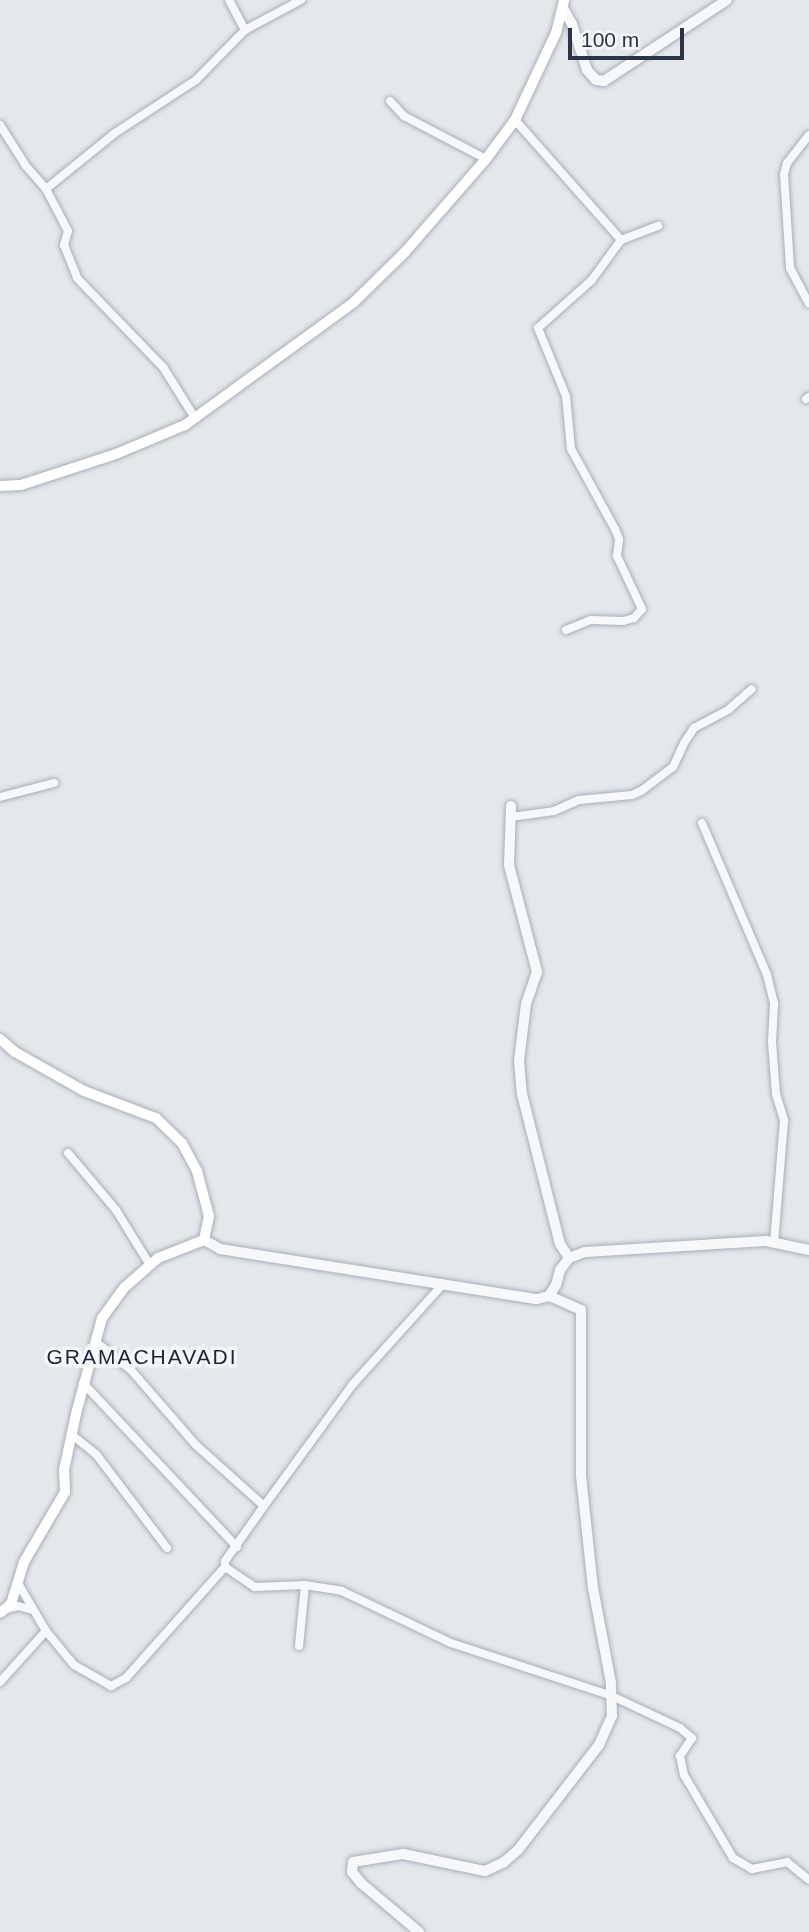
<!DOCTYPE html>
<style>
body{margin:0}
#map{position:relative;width:809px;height:1932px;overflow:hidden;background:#e4e7ec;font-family:Helvetica,sans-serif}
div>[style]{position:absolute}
.roads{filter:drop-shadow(0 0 2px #a9aeb7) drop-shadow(0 0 2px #a9aeb7)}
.minor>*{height:8px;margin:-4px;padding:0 4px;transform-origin:4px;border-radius:4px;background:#f7f8fa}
.tertiary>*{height:10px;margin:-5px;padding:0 5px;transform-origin:5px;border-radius:5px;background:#f7f8fa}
.secondary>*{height:10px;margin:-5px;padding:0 5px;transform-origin:5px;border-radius:5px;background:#fff}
span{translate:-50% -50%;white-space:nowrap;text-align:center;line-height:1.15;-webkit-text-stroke:7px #f4f6f9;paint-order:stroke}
.quarter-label{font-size:21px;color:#1d2536;letter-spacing:2px}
.scale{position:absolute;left:568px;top:28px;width:116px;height:32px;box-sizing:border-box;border:4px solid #2b3445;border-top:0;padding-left:9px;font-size:21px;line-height:24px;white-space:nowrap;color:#2b3445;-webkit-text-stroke:5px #f4f6f9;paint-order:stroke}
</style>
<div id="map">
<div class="roads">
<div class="minor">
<div style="left:229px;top:0;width:34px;rotate:62deg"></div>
<div style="left:390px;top:101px;width:21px;rotate:47deg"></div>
<div style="left:404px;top:116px;width:93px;rotate:27.7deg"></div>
<div style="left:515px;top:120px;width:160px;rotate:48.5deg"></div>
<div style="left:0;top:125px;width:49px;rotate:57.6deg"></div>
<div style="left:26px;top:166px;width:30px;rotate:49deg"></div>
<div style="left:46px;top:189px;width:47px;rotate:62.4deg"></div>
<div style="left:68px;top:231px;width:15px;rotate:106deg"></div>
<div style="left:64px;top:245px;width:35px;rotate:68deg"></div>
<div style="left:77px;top:278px;width:124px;rotate:46deg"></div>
<div style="left:163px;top:367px;width:60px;rotate:57.9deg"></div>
<div style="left:809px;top:135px;width:36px;rotate:128deg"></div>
<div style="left:787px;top:163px;width:11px;rotate:105deg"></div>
<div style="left:784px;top:174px;width:94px;rotate:86.3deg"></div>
<div style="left:790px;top:268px;width:40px;rotate:62deg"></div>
<div style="left:46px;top:189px;width:89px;rotate:-39.1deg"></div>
<div style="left:115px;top:133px;width:97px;rotate:-33.2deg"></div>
<div style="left:196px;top:80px;width:70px;rotate:-45.6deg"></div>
<div style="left:245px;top:30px;width:64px;rotate:-28.2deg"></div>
<div style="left:806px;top:399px;width:4px;rotate:-34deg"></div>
<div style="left:566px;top:630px;width:27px;rotate:-22deg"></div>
<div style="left:591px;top:620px;width:32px;rotate:2deg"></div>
<div style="left:623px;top:621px;width:11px;rotate:-15deg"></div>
<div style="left:634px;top:618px;width:12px;rotate:-48deg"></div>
<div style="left:642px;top:609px;width:59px;rotate:-115.3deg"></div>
<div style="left:617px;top:556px;width:17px;rotate:-83deg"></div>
<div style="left:619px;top:539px;width:11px;rotate:-112deg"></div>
<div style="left:615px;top:529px;width:91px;rotate:-118.8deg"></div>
<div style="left:571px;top:449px;width:53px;rotate:-95.4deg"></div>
<div style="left:566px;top:396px;width:74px;rotate:-112.4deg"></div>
<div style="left:538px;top:328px;width:71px;rotate:-41.6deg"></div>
<div style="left:591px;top:281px;width:51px;rotate:-53.8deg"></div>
<div style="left:621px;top:240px;width:40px;rotate:-21deg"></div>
<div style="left:0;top:797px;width:56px;rotate:-14.5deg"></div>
<div style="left:511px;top:817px;width:43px;rotate:-7.9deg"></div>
<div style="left:554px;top:811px;width:27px;rotate:-24deg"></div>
<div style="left:579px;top:800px;width:53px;rotate:-5.4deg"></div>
<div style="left:632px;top:795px;width:10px;rotate:-24deg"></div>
<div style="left:641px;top:791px;width:40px;rotate:-37deg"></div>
<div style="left:673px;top:767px;width:26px;rotate:-65deg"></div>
<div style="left:684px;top:743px;width:18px;rotate:-56deg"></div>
<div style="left:694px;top:728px;width:40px;rotate:-28deg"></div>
<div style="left:729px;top:709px;width:30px;rotate:-41deg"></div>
<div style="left:702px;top:823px;width:165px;rotate:66.8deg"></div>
<div style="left:767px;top:975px;width:30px;rotate:76deg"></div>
<div style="left:774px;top:1004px;width:38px;rotate:93deg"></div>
<div style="left:772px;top:1042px;width:52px;rotate:85.6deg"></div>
<div style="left:776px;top:1094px;width:28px;rotate:73deg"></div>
<div style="left:784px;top:1121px;width:121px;rotate:94.7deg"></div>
<div style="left:68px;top:1153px;width:75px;rotate:49.9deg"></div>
<div style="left:116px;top:1210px;width:65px;rotate:58.3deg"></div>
<div style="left:95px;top:1341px;width:46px;rotate:38.9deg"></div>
<div style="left:131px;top:1370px;width:99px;rotate:49.1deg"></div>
<div style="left:196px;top:1445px;width:91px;rotate:41.9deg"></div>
<div style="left:83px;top:1383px;width:225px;rotate:46.8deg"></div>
<div style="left:71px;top:1434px;width:32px;rotate:39deg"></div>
<div style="left:96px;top:1454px;width:118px;rotate:52.9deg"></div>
<div style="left:225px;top:1567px;width:36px;rotate:34deg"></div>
<div style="left:255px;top:1587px;width:50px;rotate:-2.3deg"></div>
<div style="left:305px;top:1585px;width:37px;rotate:9deg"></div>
<div style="left:342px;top:1591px;width:121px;rotate:25.5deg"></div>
<div style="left:451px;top:1643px;width:169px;rotate:18.2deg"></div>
<div style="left:612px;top:1696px;width:75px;rotate:25.2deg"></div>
<div style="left:680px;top:1728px;width:16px;rotate:40deg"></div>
<div style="left:692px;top:1738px;width:22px;rotate:124deg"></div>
<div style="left:680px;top:1756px;width:19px;rotate:78deg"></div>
<div style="left:684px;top:1775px;width:96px;rotate:59.4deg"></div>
<div style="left:733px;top:1858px;width:22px;rotate:30deg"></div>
<div style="left:752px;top:1869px;width:36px;rotate:-11deg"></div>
<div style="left:787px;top:1862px;width:28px;rotate:39deg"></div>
<div style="left:6px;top:1609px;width:12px;rotate:-14deg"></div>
<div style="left:18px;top:1606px;width:16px;rotate:15deg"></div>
<div style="left:46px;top:1631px;width:44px;rotate:50.5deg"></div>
<div style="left:74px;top:1665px;width:43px;rotate:29.6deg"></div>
<div style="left:111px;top:1686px;width:17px;rotate:-28deg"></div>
<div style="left:126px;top:1678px;width:149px;rotate:-48.3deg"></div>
<div style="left:225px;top:1567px;width:6px;rotate:-90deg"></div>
<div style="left:225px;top:1561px;width:67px;rotate:-54.7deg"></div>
<div style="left:264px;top:1506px;width:151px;rotate:-53.9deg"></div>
<div style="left:353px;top:1384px;width:135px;rotate:-48deg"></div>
<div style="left:299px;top:1646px;width:61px;rotate:-84.4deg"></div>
<div style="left:0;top:1682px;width:69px;rotate:-48deg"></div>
<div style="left:46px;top:1631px;width:56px;rotate:-120.3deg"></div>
</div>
<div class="tertiary">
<div style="left:563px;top:8px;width:18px;rotate:61deg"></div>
<div style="left:572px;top:24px;width:48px;rotate:71.9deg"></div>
<div style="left:587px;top:70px;width:13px;rotate:48deg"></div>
<div style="left:596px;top:80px;width:8px;rotate:7deg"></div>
<div style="left:604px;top:81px;width:147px;rotate:-33.4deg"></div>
<div style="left:511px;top:806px;width:59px;rotate:91.9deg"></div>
<div style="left:509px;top:865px;width:111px;rotate:75.3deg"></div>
<div style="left:537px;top:972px;width:34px;rotate:109deg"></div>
<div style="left:526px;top:1004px;width:57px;rotate:97deg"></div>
<div style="left:519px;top:1061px;width:33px;rotate:85deg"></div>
<div style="left:522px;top:1094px;width:155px;rotate:75.8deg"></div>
<div style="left:560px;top:1244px;width:17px;rotate:57deg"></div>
<div style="left:204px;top:1240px;width:18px;rotate:29deg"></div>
<div style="left:220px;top:1249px;width:321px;rotate:9deg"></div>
<div style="left:537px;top:1299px;width:12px;rotate:-14deg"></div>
<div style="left:549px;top:1296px;width:13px;rotate:-58deg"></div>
<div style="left:556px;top:1285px;width:16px;rotate:-75deg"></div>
<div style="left:560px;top:1270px;width:15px;rotate:-53deg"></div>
<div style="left:569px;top:1258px;width:17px;rotate:-21deg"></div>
<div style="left:585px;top:1252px;width:181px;rotate:-3.5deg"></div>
<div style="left:766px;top:1241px;width:44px;rotate:11.8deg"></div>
<div style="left:419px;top:1932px;width:76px;rotate:-139.8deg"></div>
<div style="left:361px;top:1883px;width:14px;rotate:-129deg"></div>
<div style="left:352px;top:1872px;width:10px;rotate:-84deg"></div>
<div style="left:353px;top:1862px;width:51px;rotate:-9.1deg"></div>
<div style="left:403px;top:1854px;width:84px;rotate:11.7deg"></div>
<div style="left:485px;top:1871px;width:21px;rotate:-25deg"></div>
<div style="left:504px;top:1862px;width:18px;rotate:-41deg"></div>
<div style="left:518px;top:1850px;width:133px;rotate:-52.4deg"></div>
<div style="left:599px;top:1745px;width:32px;rotate:-66deg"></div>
<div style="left:612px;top:1716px;width:33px;rotate:-92deg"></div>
<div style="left:611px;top:1683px;width:97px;rotate:-100.7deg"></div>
<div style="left:593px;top:1588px;width:113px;rotate:-96.1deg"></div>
<div style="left:581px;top:1476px;width:166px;rotate:-90deg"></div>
<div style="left:581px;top:1310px;width:35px;rotate:-156deg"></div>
</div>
<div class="secondary">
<div style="left:0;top:486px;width:21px;rotate:-3deg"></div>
<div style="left:21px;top:485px;width:100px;rotate:-18.1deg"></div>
<div style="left:116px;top:454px;width:75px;rotate:-22.8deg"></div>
<div style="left:185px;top:425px;width:209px;rotate:-36deg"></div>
<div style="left:354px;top:302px;width:71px;rotate:-44.4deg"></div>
<div style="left:405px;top:252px;width:123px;rotate:-48.9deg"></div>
<div style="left:486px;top:159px;width:49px;rotate:-53.4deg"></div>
<div style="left:515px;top:120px;width:96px;rotate:-64.8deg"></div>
<div style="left:556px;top:33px;width:34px;rotate:-76deg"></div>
<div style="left:0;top:1039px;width:20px;rotate:41deg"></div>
<div style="left:15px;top:1052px;width:79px;rotate:29.5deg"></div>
<div style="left:84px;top:1091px;width:77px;rotate:20.6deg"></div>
<div style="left:156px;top:1118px;width:36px;rotate:44deg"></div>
<div style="left:182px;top:1143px;width:32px;rotate:62deg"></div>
<div style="left:197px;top:1171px;width:47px;rotate:75.1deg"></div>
<div style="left:209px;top:1216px;width:25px;rotate:102deg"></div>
<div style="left:204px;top:1240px;width:49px;rotate:158.6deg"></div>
<div style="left:158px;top:1258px;width:45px;rotate:138.6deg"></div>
<div style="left:124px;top:1288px;width:37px;rotate:126deg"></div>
<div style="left:102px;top:1318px;width:99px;rotate:105.2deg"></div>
<div style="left:76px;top:1414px;width:57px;rotate:102.1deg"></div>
<div style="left:64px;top:1470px;width:22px;rotate:87deg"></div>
<div style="left:65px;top:1492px;width:81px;rotate:120.4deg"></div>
<div style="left:24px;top:1562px;width:44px;rotate:107.2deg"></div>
<div style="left:11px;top:1604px;width:14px;rotate:141deg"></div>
</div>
</div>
<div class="quarter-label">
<span style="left:142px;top:1357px">GRAMACHAVADI</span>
</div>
<div class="scale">100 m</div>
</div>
